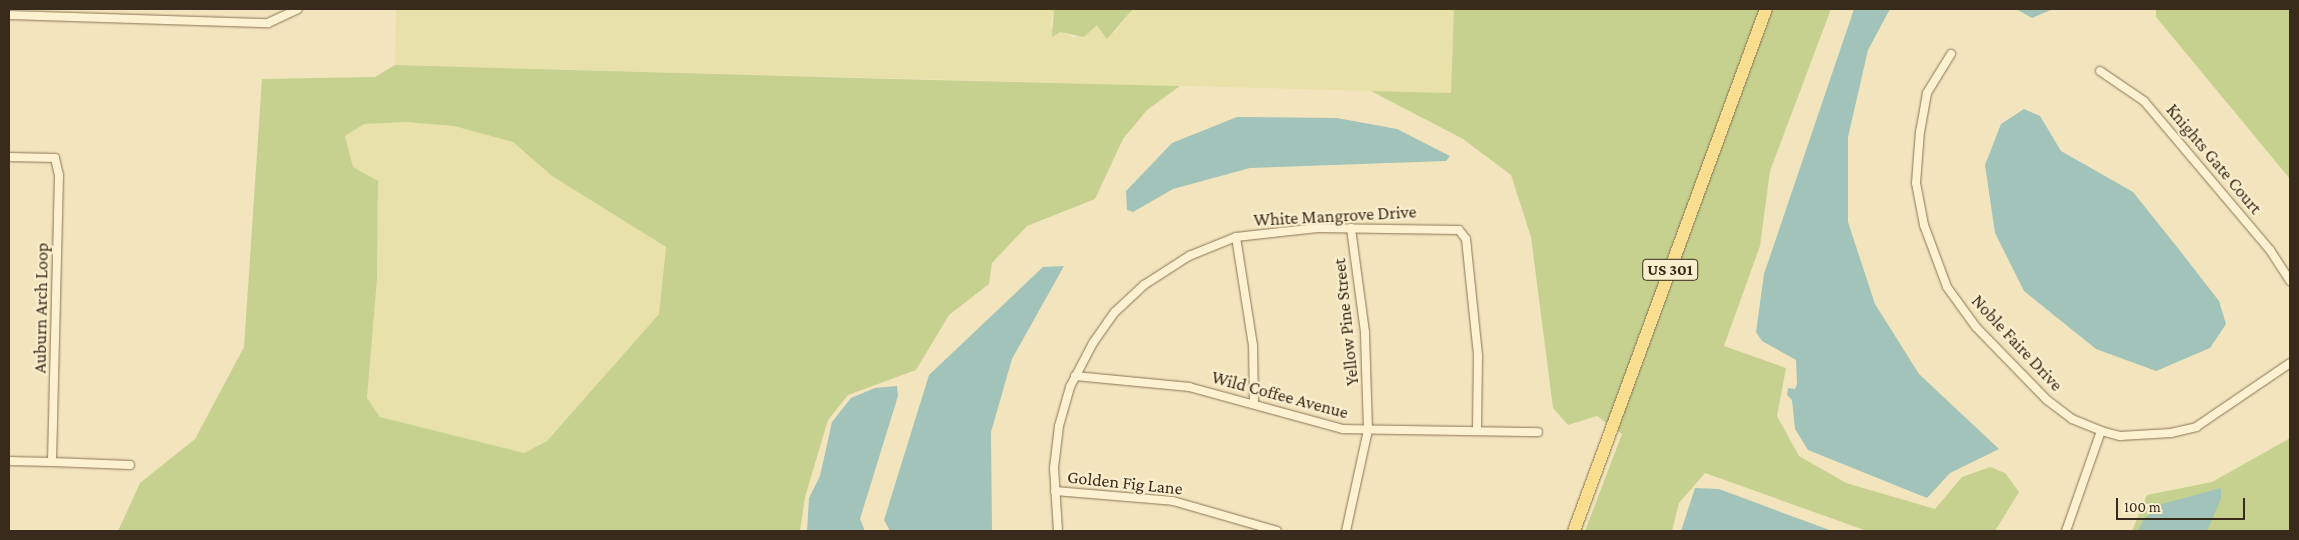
<!DOCTYPE html>
<style>
body{margin:0}
#map{position:relative;width:2299px;height:540px;overflow:hidden;background:#f2e5bd;font-family:"Crimson Pro",serif}
div>[style]{position:absolute}
.farmland>*{inset:0;background:#e8e1a9}
.green>*{inset:0;background:#c6d190}
.water>*{inset:0;background:#a1c3ba}
.roads{filter:drop-shadow(0 0 1px #8b7454) drop-shadow(0 0 1px #8b7454)}
.street>*{height:8px;margin:-4px;padding:0 4px;transform-origin:4px;border-radius:4px;background:#fcf1d1}
.primary>*{height:12px;margin:-6px;padding:0 6px;transform-origin:6px;border-radius:6px;background:#fade90}
span{translate:-50% -50%;white-space:nowrap;text-align:center;line-height:1.15;-webkit-text-stroke:4.5px #f9eecd;paint-order:stroke}
.shield-label span{padding:1px 4px;background:#f9eecd;border:1px solid;border-radius:4px;-webkit-text-stroke-width:0}
.shield-label{font-size:16px;color:#392b1b;font-weight:700}
.street-label{font-size:18px;color:#392b1b}
.frame{position:absolute;inset:0;border:10px solid #392b1b;pointer-events:none}
.scale{position:absolute;left:2116px;top:498px;width:129px;height:22px;box-sizing:border-box;border:2px solid #392b1b;border-top:0;padding-left:6px;font-size:15px;line-height:18px;white-space:nowrap;color:#392b1b;-webkit-text-stroke:4px #f9eecd;paint-order:stroke}
</style>
<div id="map">
<div class="farmland">
<div style="clip-path:polygon(396px 9px,1054px 9px,1050px 26px,1073px 38px,1098px 25px,1115px 33px,1133px 9px,1454px 9px,1451px 93px,395px 65px)"></div>
<div style="clip-path:polygon(406px 122px,454px 126px,513px 142px,552px 176px,666px 247px,659px 314px,547px 441px,523px 453px,380px 417px,367px 398px,377px 279px,378px 181px,353px 167px,345px 136px,364px 124px)"></div>
</div>
<div class="green">
<div style="clip-path:polygon(1054px 9px,1133px 9px,1107px 39px,1097px 25px,1084px 37px,1060px 32px,1052px 37px)"></div>
<div style="clip-path:polygon(1454px 9px,1761px 9px,1608px 424px,1597px 416px,1568px 425px,1553px 408px,1531px 237px,1511px 175px,1463px 139px,1371px 91px,1451px 93px)"></div>
<div style="clip-path:polygon(1770px 9px,1831px 9px,1770px 171px,1760px 246px,1724px 346px,1786px 368px,1777px 416px,1799px 456px,1846px 483px,1935px 509px,1962px 477px,1990px 467px,2005px 473px,2019px 492px,1995px 531px,1867px 531px,1705px 473px,1679px 503px,1672px 531px,1585px 531px,1622px 434px,1616px 429px)"></div>
<div style="clip-path:polygon(2156px 9px,2290px 9px,2290px 179px,2156px 17px)"></div>
<div style="clip-path:polygon(evenodd,395px 65px,893px 79px,1180px 86px,1147px 110px,1123px 139px,1095px 199px,1027px 226px,992px 263px,989px 284px,949px 315px,916px 370px,848px 395px,828px 420px,805px 497px,800px 531px,118px 531px,140px 483px,195px 439px,244px 347px,262px 79px,375px 77px,395px 65px,406px 122px,454px 126px,513px 142px,552px 176px,666px 247px,659px 314px,547px 441px,524px 453px,380px 417px,367px 398px,377px 279px,378px 181px,353px 167px,345px 136px,364px 124px,406px 122px)"></div>
<div style="clip-path:polygon(2290px 438px,2290px 531px,2132px 531px,2147px 495px,2212px 482px)"></div>
</div>
<div class="water">
<div style="clip-path:polygon(1854px 9px,1890px 9px,1868px 50px,1848px 137px,1848px 222px,1875px 304px,1919px 374px,1999px 449px,1950px 473px,1927px 498px,1808px 450px,1795px 429px,1792px 400px,1787px 395px,1788px 388px,1795px 389px,1797px 384px,1796px 360px,1762px 341px,1756px 332px,1764px 274px)"></div>
<div style="clip-path:polygon(2016px 9px,2053px 9px,2032px 18px)"></div>
<div style="clip-path:polygon(2024px 109px,2040px 116px,2061px 151px,2133px 192px,2181px 252px,2219px 301px,2226px 324px,2210px 348px,2156px 371px,2096px 349px,2024px 291px,1995px 233px,1985px 165px,2001px 124px)"></div>
<div style="clip-path:polygon(1237px 117px,1337px 118px,1397px 129px,1450px 156px,1446px 161px,1250px 168px,1173px 189px,1133px 212px,1127px 210px,1126px 191px,1172px 143px)"></div>
<div style="clip-path:polygon(1064px 266px,1012px 359px,991px 432px,992px 531px,890px 531px,884px 520px,929px 375px,1043px 267px)"></div>
<div style="clip-path:polygon(897px 386px,898px 396px,860px 519px,865px 531px,807px 531px,809px 498px,820px 476px,832px 422px,851px 398px,875px 388px)"></div>
<div style="clip-path:polygon(1695px 488px,1719px 489px,1832px 531px,1681px 531px)"></div>
<div style="clip-path:polygon(2221px 488px,2221px 499px,2207px 531px,2138px 531px,2144px 519px,2162px 504px)"></div>
</div>
<div class="roads">
<div class="street">
<div style="left:9px;top:15px;width:259px;rotate:1.8deg"></div>
<div style="left:268px;top:23px;width:33px;rotate:-25deg"></div>
<div style="left:1951px;top:54px;width:46px;rotate:121.6deg"></div>
<div style="left:1927px;top:93px;width:39px;rotate:100deg"></div>
<div style="left:1920px;top:131px;width:52px;rotate:94.4deg"></div>
<div style="left:1916px;top:183px;width:43px;rotate:79.2deg"></div>
<div style="left:1924px;top:225px;width:66px;rotate:69.6deg"></div>
<div style="left:1947px;top:287px;width:49px;rotate:54.1deg"></div>
<div style="left:1976px;top:327px;width:102px;rotate:45.8deg"></div>
<div style="left:2047px;top:400px;width:31px;rotate:37deg"></div>
<div style="left:2072px;top:419px;width:31px;rotate:22deg"></div>
<div style="left:2101px;top:431px;width:20px;rotate:15deg"></div>
<div style="left:2120px;top:436px;width:51px;rotate:-3.4deg"></div>
<div style="left:2171px;top:433px;width:26px;rotate:-13deg"></div>
<div style="left:2196px;top:427px;width:114px;rotate:-34.2deg"></div>
<div style="left:2100px;top:71px;width:53px;rotate:34.3deg"></div>
<div style="left:2144px;top:101px;width:195px;rotate:49.8deg"></div>
<div style="left:2270px;top:250px;width:37px;rotate:57deg"></div>
<div style="left:9px;top:157px;width:46px;rotate:1.2deg"></div>
<div style="left:55px;top:158px;width:17px;rotate:77deg"></div>
<div style="left:59px;top:175px;width:287px;rotate:91.4deg"></div>
<div style="left:52px;top:462px;width:43px;rotate:-178.7deg"></div>
<div style="left:1236px;top:237px;width:109px;rotate:81.1deg"></div>
<div style="left:1253px;top:345px;width:56px;rotate:89deg"></div>
<div style="left:1075px;top:376px;width:115px;rotate:5.5deg"></div>
<div style="left:1189px;top:387px;width:160px;rotate:15.3deg"></div>
<div style="left:1343px;top:429px;width:195px;rotate:0.9deg"></div>
<div style="left:52px;top:462px;width:78px;rotate:2.2deg"></div>
<div style="left:1055px;top:491px;width:118px;rotate:4.8deg"></div>
<div style="left:1173px;top:501px;width:108px;rotate:16.1deg"></div>
<div style="left:1058px;top:531px;width:63px;rotate:-93.6deg"></div>
<div style="left:1054px;top:468px;width:42px;rotate:-83.2deg"></div>
<div style="left:1059px;top:426px;width:41px;rotate:-74.2deg"></div>
<div style="left:1070px;top:387px;width:50px;rotate:-62.4deg"></div>
<div style="left:1093px;top:343px;width:38px;rotate:-55deg"></div>
<div style="left:1115px;top:312px;width:40px;rotate:-43deg"></div>
<div style="left:1144px;top:285px;width:54px;rotate:-32.8deg"></div>
<div style="left:1189px;top:256px;width:51px;rotate:-22deg"></div>
<div style="left:1236px;top:237px;width:82px;rotate:-6.3deg"></div>
<div style="left:1318px;top:228px;width:141px;rotate:0.8deg"></div>
<div style="left:1459px;top:230px;width:11px;rotate:52deg"></div>
<div style="left:1466px;top:239px;width:118px;rotate:84.1deg"></div>
<div style="left:1478px;top:356px;width:75px;rotate:90.8deg"></div>
<div style="left:1346px;top:531px;width:103px;rotate:-77.7deg"></div>
<div style="left:1368px;top:430px;width:98px;rotate:-91.8deg"></div>
<div style="left:1365px;top:332px;width:105px;rotate:-97.7deg"></div>
<div style="left:2066px;top:531px;width:106px;rotate:-70.7deg"></div>
</div>
<div class="primary">
<div style="left:1574px;top:531px;width:556px;rotate:-69.81deg"></div>
</div>
</div>
<div class="shield-label">
<span style="left:1670px;top:270px">US 301</span>
</div>
<div class="street-label">
<span style="left:2214px;top:159px;rotate:50deg">Knights Gate Court</span>
<span style="left:1335px;top:216px;rotate:-3deg">White Mangrove Drive</span>
<span style="left:41px;top:308px;rotate:-89deg">Auburn Arch Loop</span>
<span style="left:1346px;top:322px;rotate:-96deg">Yellow Pine Street</span>
<span style="left:2017px;top:343px;rotate:47deg">Noble Faire Drive</span>
<span style="left:1280px;top:395px;rotate:15deg">Wild Coffee Avenue</span>
<span style="left:1125px;top:483px;rotate:6deg">Golden Fig Lane</span>
</div>
<div class="frame"></div>
<div class="scale">100 m</div>
</div>
